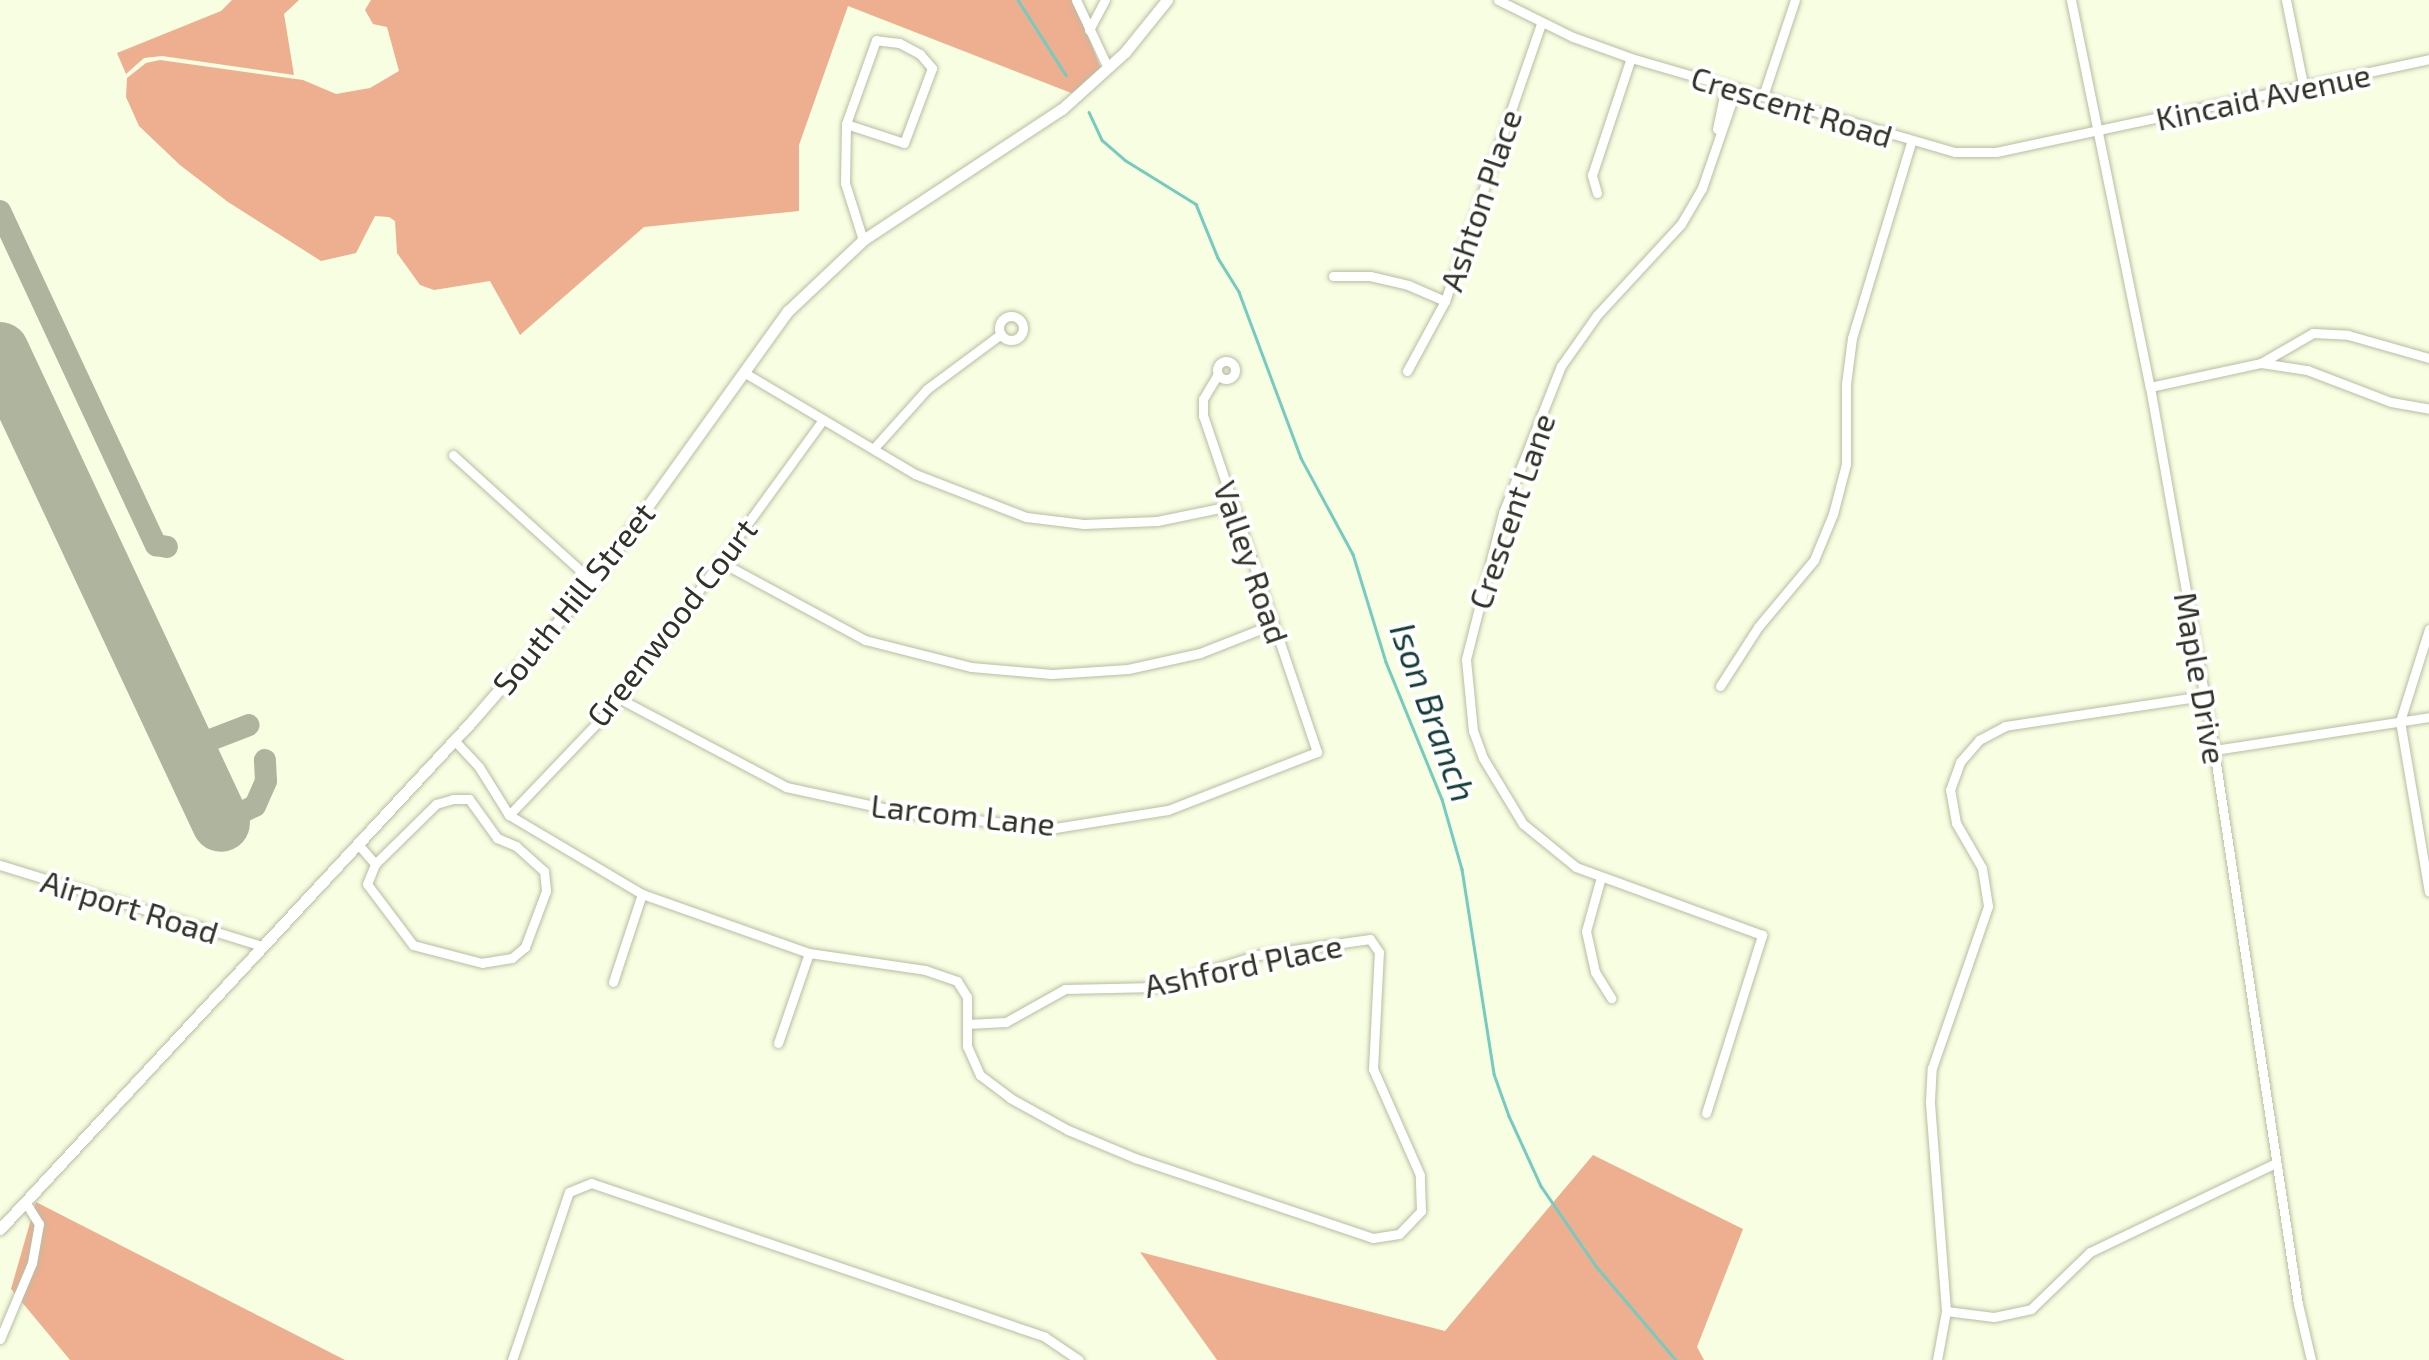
<!DOCTYPE html>
<style>
body{margin:0}
#map{position:relative;width:2429px;height:1360px;overflow:hidden;background:#f7fee1;font-family:"Exo 2",sans-serif}
div>[style]{position:absolute}
.forest>*{inset:0;background:#edaf90}
.stream>*{height:2.5px;margin:-1.25px;padding:0 1.25px;transform-origin:1.25px;border-radius:1.25px;background:#76cbc1}
.taxiway>*{height:22px;margin:-11px;padding:0 11px;transform-origin:11px;border-radius:11px;background:#afb49e}
.runway>*{height:58px;margin:-29px;padding:0 29px;transform-origin:29px;border-radius:29px;background:#afb49e}
.roads{filter:drop-shadow(0 0 2px #b8bda2) drop-shadow(0 0 2px #b8bda2)}
.minor>*{height:9px;margin:-4.5px;padding:0 4.5px;transform-origin:4.5px;border-radius:4.5px;background:#fff}
.minor>.ring{margin:-4.5px;padding:0;box-sizing:content-box;background:none;border:9px solid #fff;border-radius:50%}
.major>*{height:11px;margin:-5.5px;padding:0 5.5px;transform-origin:5.5px;border-radius:5.5px;background:#fff}
span{translate:-50% -50%;white-space:nowrap;text-align:center;line-height:1.15;-webkit-text-stroke:8px #fff;paint-order:stroke}
.street-label{font-size:32px;color:#303227}
.water-label{font-size:35px;color:#143d39;font-style:italic}
</style>
<div id="map">
<div class="forest">
<div style="clip-path:polygon(232px 0,299px 0,284px 14px,294px 75px,162px 56px,144px 58px,126px 74px,117px 53px,221px 11px)"></div>
<div style="clip-path:polygon(371px 0,1074px 0,1102px 71px,1079px 96px,848px 6px,799px 145px,799px 211px,644px 227px,520px 335px,490px 281px,434px 290px,420px 285px,397px 253px,395px 221px,389px 217px,375px 216px,356px 253px,321px 261px,228px 202px,180px 165px,139px 126px,126px 97px,127px 78px,146px 63px,160px 60px,303px 80px,336px 94px,370px 88px,399px 71px,387px 27px,373px 24px,365px 10px)"></div>
<div style="clip-path:polygon(1593px 1155px,1743px 1229px,1697px 1347px,1704px 1360px,1217px 1360px,1140px 1252px,1445px 1331px)"></div>
<div style="clip-path:polygon(36px 1202px,345px 1360px,70px 1360px,11px 1289px)"></div>
</div>
<div class="stream">
<div style="left:1018px;top:0;width:89px;rotate:57.4deg"></div>
<div style="left:1089px;top:112px;width:31px;rotate:65deg"></div>
<div style="left:1102px;top:140px;width:30px;rotate:41deg"></div>
<div style="left:1125px;top:160px;width:84px;rotate:31.8deg"></div>
<div style="left:1196px;top:204px;width:58px;rotate:67.8deg"></div>
<div style="left:1218px;top:258px;width:40px;rotate:58deg"></div>
<div style="left:1239px;top:292px;width:177px;rotate:69.5deg"></div>
<div style="left:1301px;top:458px;width:109px;rotate:61.6deg"></div>
<div style="left:1353px;top:554px;width:113px;rotate:73deg"></div>
<div style="left:1386px;top:662px;width:148px;rotate:67.8deg"></div>
<div style="left:1442px;top:799px;width:73px;rotate:74.1deg"></div>
<div style="left:1462px;top:869px;width:207px;rotate:81.1deg"></div>
<div style="left:1494px;top:1074px;width:45px;rotate:70.3deg"></div>
<div style="left:1509px;top:1116px;width:77px;rotate:65.4deg"></div>
<div style="left:1541px;top:1186px;width:97px;rotate:55.5deg"></div>
<div style="left:1596px;top:1266px;width:123px;rotate:49.6deg"></div>
</div>
<div class="taxiway">
<div style="left:0;top:211px;width:369px;rotate:65deg"></div>
<div style="left:156px;top:545px;width:11px;rotate:10deg"></div>
<div style="left:187px;top:749px;width:66px;rotate:-21.2deg"></div>
<div style="left:221px;top:823px;width:38px;rotate:-27deg"></div>
<div style="left:255px;top:806px;width:27px;rotate:-66deg"></div>
<div style="left:266px;top:781px;width:21px;rotate:-93deg"></div>
</div>
<div class="runway">
<div style="left:0;top:351px;width:521px;rotate:64.91deg"></div>
</div>
<div class="roads">
<div class="minor">
<div style="left:1076px;top:0;width:75px;rotate:64.8deg"></div>
<div style="left:1498px;top:0;width:84px;rotate:26.3deg"></div>
<div style="left:1573px;top:37px;width:62px;rotate:19.9deg"></div>
<div style="left:1631px;top:58px;width:337px;rotate:16.2deg"></div>
<div style="left:1955px;top:152px;width:41px"></div>
<div style="left:1996px;top:152px;width:443px;rotate:-12.1deg"></div>
<div style="left:2071px;top:0;width:395px;rotate:78.5deg"></div>
<div style="left:2150px;top:387px;width:369px;rotate:80deg"></div>
<div style="left:2214px;top:750px;width:560px;rotate:81.38deg"></div>
<div style="left:2298px;top:1304px;width:57px;rotate:76.9deg"></div>
<div style="left:2286px;top:0;width:91px;rotate:78.6deg"></div>
<div style="left:1089px;top:30px;width:34px;rotate:-62deg"></div>
<div style="left:1763px;top:96px;width:101px;rotate:-71.6deg"></div>
<div style="left:846px;top:124px;width:61px;rotate:18.1deg"></div>
<div style="left:904px;top:143px;width:80px;rotate:-69.5deg"></div>
<div style="left:932px;top:68px;width:18px;rotate:-131deg"></div>
<div style="left:920px;top:54px;width:24px;rotate:-152deg"></div>
<div style="left:899px;top:43px;width:23px;rotate:-173deg"></div>
<div style="left:876px;top:40px;width:89px;rotate:109.7deg"></div>
<div style="left:846px;top:124px;width:59px;rotate:91deg"></div>
<div style="left:845px;top:183px;width:60px;rotate:72.5deg"></div>
<div style="left:1717px;top:129px;width:44px;rotate:-78.2deg"></div>
<div style="left:1597px;top:193px;width:19px;rotate:-106deg"></div>
<div style="left:1592px;top:175px;width:123px;rotate:-71.6deg"></div>
<div style="left:1333px;top:276px;width:37px"></div>
<div style="left:1370px;top:276px;width:39px;rotate:13deg"></div>
<div style="left:1408px;top:285px;width:40px;rotate:23.4deg"></div>
<div class="ring" style="left:999px;top:316px;width:15px;height:15px"></div>
<div class="ring" style="left:1217px;top:361px;width:9px;height:9px"></div>
<div style="left:2261px;top:363px;width:60px;rotate:-30deg"></div>
<div style="left:2313px;top:333px;width:35px;rotate:3deg"></div>
<div style="left:2348px;top:335px;width:84px;rotate:15.9deg"></div>
<div style="left:1407px;top:371px;width:80px;rotate:-61.5deg"></div>
<div style="left:1445px;top:301px;width:294px;rotate:-70.9deg"></div>
<div style="left:745px;top:373px;width:198px;rotate:30.7deg"></div>
<div style="left:915px;top:474px;width:119px;rotate:21.2deg"></div>
<div style="left:1026px;top:517px;width:58px;rotate:6.9deg"></div>
<div style="left:1084px;top:524px;width:73px;rotate:-2.4deg"></div>
<div style="left:1157px;top:521px;width:75px;rotate:-11.6deg"></div>
<div style="left:2150px;top:387px;width:114px;rotate:-12.2deg"></div>
<div style="left:2261px;top:363px;width:47px;rotate:8.7deg"></div>
<div style="left:2307px;top:370px;width:90px;rotate:20.9deg"></div>
<div style="left:2391px;top:402px;width:39px;rotate:10deg"></div>
<div style="left:874px;top:448px;width:79px;rotate:-48.1deg"></div>
<div style="left:927px;top:389px;width:92px;rotate:-36.6deg"></div>
<div style="left:453px;top:455px;width:189px;rotate:42.2deg"></div>
<div style="left:1501px;top:530px;width:20px;rotate:-49deg"></div>
<div style="left:1514px;top:515px;width:22px;rotate:-87deg"></div>
<div style="left:719px;top:561px;width:166px;rotate:28.4deg"></div>
<div style="left:865px;top:640px;width:109px;rotate:14.3deg"></div>
<div style="left:971px;top:667px;width:81px;rotate:4.9deg"></div>
<div style="left:1052px;top:674px;width:76px;rotate:-3.8deg"></div>
<div style="left:1128px;top:669px;width:74px;rotate:-12.5deg"></div>
<div style="left:1200px;top:653px;width:79px;rotate:-21.4deg"></div>
<div style="left:2429px;top:629px;width:96px;rotate:107.5deg"></div>
<div style="left:2400px;top:721px;width:173px;rotate:80.4deg"></div>
<div style="left:1720px;top:686px;width:70px;rotate:-57.2deg"></div>
<div style="left:1758px;top:627px;width:87px;rotate:-50.1deg"></div>
<div style="left:1814px;top:560px;width:50px;rotate:-67.6deg"></div>
<div style="left:1833px;top:514px;width:52px;rotate:-75.4deg"></div>
<div style="left:1846px;top:464px;width:80px;rotate:-90deg"></div>
<div style="left:1846px;top:384px;width:46px;rotate:-82.6deg"></div>
<div style="left:1852px;top:338px;width:205px;rotate:-73.2deg"></div>
<div style="left:620px;top:699px;width:188px;rotate:27.9deg"></div>
<div style="left:786px;top:787px;width:123px;rotate:12.2deg"></div>
<div style="left:906px;top:813px;width:150px;rotate:5.7deg"></div>
<div style="left:1055px;top:828px;width:114px;rotate:-9.1deg"></div>
<div style="left:1168px;top:810px;width:160px;rotate:-21.3deg"></div>
<div style="left:1317px;top:752px;width:355px;rotate:-108.7deg"></div>
<div style="left:1203px;top:416px;width:17px;rotate:-90deg"></div>
<div style="left:1203px;top:399px;width:29px;rotate:-59deg"></div>
<div style="left:454px;top:740px;width:37px;rotate:47deg"></div>
<div style="left:479px;top:767px;width:57px;rotate:58deg"></div>
<div style="left:509px;top:815px;width:155px;rotate:30.7deg"></div>
<div style="left:642px;top:894px;width:177px;rotate:19.5deg"></div>
<div style="left:809px;top:953px;width:117px;rotate:8.3deg"></div>
<div style="left:925px;top:970px;width:34px;rotate:19deg"></div>
<div style="left:957px;top:981px;width:19px;rotate:58deg"></div>
<div style="left:967px;top:997px;width:49px;rotate:90deg"></div>
<div style="left:967px;top:1046px;width:32px;rotate:66deg"></div>
<div style="left:980px;top:1075px;width:38px;rotate:37deg"></div>
<div style="left:1010px;top:1098px;width:66px;rotate:28.9deg"></div>
<div style="left:1068px;top:1130px;width:73px;rotate:22.7deg"></div>
<div style="left:1135px;top:1158px;width:251px;rotate:18.6deg"></div>
<div style="left:1373px;top:1238px;width:26px;rotate:-9deg"></div>
<div style="left:1399px;top:1234px;width:32px;rotate:-46deg"></div>
<div style="left:1421px;top:1211px;width:36px;rotate:-92deg"></div>
<div style="left:1420px;top:1175px;width:116px;rotate:-113.9deg"></div>
<div style="left:1373px;top:1069px;width:117px;rotate:-87.1deg"></div>
<div style="left:1379px;top:952px;width:16px;rotate:-125deg"></div>
<div style="left:1370px;top:939px;width:113px;rotate:171.9deg"></div>
<div style="left:1258px;top:955px;width:107px;rotate:162.6deg"></div>
<div style="left:1156px;top:987px;width:91px;rotate:178.7deg"></div>
<div style="left:1065px;top:989px;width:68px;rotate:150.8deg"></div>
<div style="left:1006px;top:1022px;width:39px;rotate:177deg"></div>
<div style="left:2214px;top:750px;width:218px;rotate:-8.7deg"></div>
<div style="left:453px;top:799px;width:16px"></div>
<div style="left:469px;top:799px;width:48px;rotate:54.3deg"></div>
<div style="left:497px;top:838px;width:21px;rotate:23deg"></div>
<div style="left:516px;top:846px;width:38px;rotate:42deg"></div>
<div style="left:544px;top:871px;width:20px;rotate:84deg"></div>
<div style="left:546px;top:891px;width:60px;rotate:110.6deg"></div>
<div style="left:525px;top:947px;width:17px;rotate:140deg"></div>
<div style="left:512px;top:958px;width:30px;rotate:171deg"></div>
<div style="left:482px;top:963px;width:71px;rotate:-165.4deg"></div>
<div style="left:413px;top:945px;width:76px;rotate:-127deg"></div>
<div style="left:367px;top:884px;width:22px;rotate:-68deg"></div>
<div style="left:375px;top:864px;width:86px;rotate:-44.5deg"></div>
<div style="left:436px;top:804px;width:18px;rotate:-16deg"></div>
<div style="left:509px;top:815px;width:161px;rotate:-46.3deg"></div>
<div style="left:620px;top:699px;width:344px;rotate:-54deg"></div>
<div style="left:357px;top:843px;width:28px;rotate:49deg"></div>
<div style="left:0;top:865px;width:273px;rotate:17.2deg"></div>
<div style="left:1601px;top:877px;width:56px;rotate:105.5deg"></div>
<div style="left:1586px;top:931px;width:42px;rotate:77.6deg"></div>
<div style="left:1595px;top:972px;width:31px;rotate:58deg"></div>
<div style="left:613px;top:982px;width:93px;rotate:-71.8deg"></div>
<div style="left:778px;top:1043px;width:95px;rotate:-71deg"></div>
<div style="left:1706px;top:1113px;width:187px;rotate:-72.5deg"></div>
<div style="left:1762px;top:935px;width:198px;rotate:-159.9deg"></div>
<div style="left:1576px;top:867px;width:68px;rotate:-140.9deg"></div>
<div style="left:1523px;top:824px;width:77px;rotate:-121.2deg"></div>
<div style="left:1483px;top:758px;width:29px;rotate:-110deg"></div>
<div style="left:1473px;top:731px;width:72px;rotate:-95.6deg"></div>
<div style="left:1466px;top:659px;width:151px;rotate:-75.8deg"></div>
<div style="left:1503px;top:513px;width:158px;rotate:-68.5deg"></div>
<div style="left:1561px;top:366px;width:62px;rotate:-54.8deg"></div>
<div style="left:1597px;top:315px;width:124px;rotate:-47.3deg"></div>
<div style="left:1681px;top:224px;width:42px;rotate:-59.7deg"></div>
<div style="left:1702px;top:188px;width:105px;rotate:-71deg"></div>
<div style="left:1946px;top:1311px;width:48px;rotate:7.1deg"></div>
<div style="left:1994px;top:1317px;width:38px;rotate:-12deg"></div>
<div style="left:2031px;top:1309px;width:82px;rotate:-44deg"></div>
<div style="left:2090px;top:1252px;width:206px;rotate:-25.6deg"></div>
<div style="left:0;top:1339px;width:82px;rotate:-67.2deg"></div>
<div style="left:32px;top:1263px;width:40px;rotate:-80deg"></div>
<div style="left:39px;top:1224px;width:22px;rotate:-122deg"></div>
<div style="left:512px;top:1360px;width:177px;rotate:-71.3deg"></div>
<div style="left:569px;top:1192px;width:24px;rotate:-22deg"></div>
<div style="left:591px;top:1183px;width:479px;rotate:18.7deg"></div>
<div style="left:1045px;top:1337px;width:41px;rotate:34.1deg"></div>
<div style="left:1937px;top:1360px;width:50px;rotate:-79.6deg"></div>
<div style="left:1946px;top:1311px;width:211px;rotate:-94.4deg"></div>
<div style="left:1930px;top:1101px;width:33px;rotate:-87deg"></div>
<div style="left:1932px;top:1068px;width:171px;rotate:-70.9deg"></div>
<div style="left:1988px;top:906px;width:38px;rotate:-99deg"></div>
<div style="left:1982px;top:868px;width:52px;rotate:-120deg"></div>
<div style="left:1956px;top:823px;width:34px;rotate:-100deg"></div>
<div style="left:1950px;top:790px;width:30px;rotate:-70deg"></div>
<div style="left:1960px;top:762px;width:29px;rotate:-49deg"></div>
<div style="left:1979px;top:740px;width:30px;rotate:-28deg"></div>
<div style="left:2005px;top:726px;width:201px;rotate:-8.6deg"></div>
</div>
<div class="major">
<div style="left:0;top:1229px;width:693px;rotate:-47.1deg"></div>
<div style="left:472px;top:721px;width:184px;rotate:-49deg"></div>
<div style="left:593px;top:582px;width:334px;rotate:-54.3deg"></div>
<div style="left:788px;top:311px;width:103px;rotate:-43.4deg"></div>
<div style="left:863px;top:240px;width:238px;rotate:-33.4deg"></div>
<div style="left:1062px;top:109px;width:85px;rotate:-42.1deg"></div>
<div style="left:1125px;top:52px;width:67px;rotate:-51.1deg"></div>
</div>
</div>
<div class="street-label">
<span style="left:2263px;top:96px;rotate:-12deg">Kincaid Avenue</span>
<span style="left:1792px;top:106px;rotate:17deg">Crescent Road</span>
<span style="left:1480px;top:200px;rotate:-71deg">Ashton Place</span>
<span style="left:1511px;top:511px;rotate:-71deg">Crescent Lane</span>
<span style="left:1252px;top:562px;rotate:71deg">Valley Road</span>
<span style="left:573px;top:598px;rotate:-51deg">South Hill Street</span>
<span style="left:671px;top:622px;rotate:-52deg">Greenwood Court</span>
<span style="left:2201px;top:678px;rotate:80deg">Maple Drive</span>
<span style="left:963px;top:814px;rotate:6deg">Larcom Lane</span>
<span style="left:130px;top:906px;rotate:17deg">Airport Road</span>
<span style="left:1243px;top:965px;rotate:-12deg">Ashford Place</span>
</div>
<div class="water-label">
<span style="left:1434px;top:712px;rotate:70deg">Ison Branch</span>
</div>
</div>
